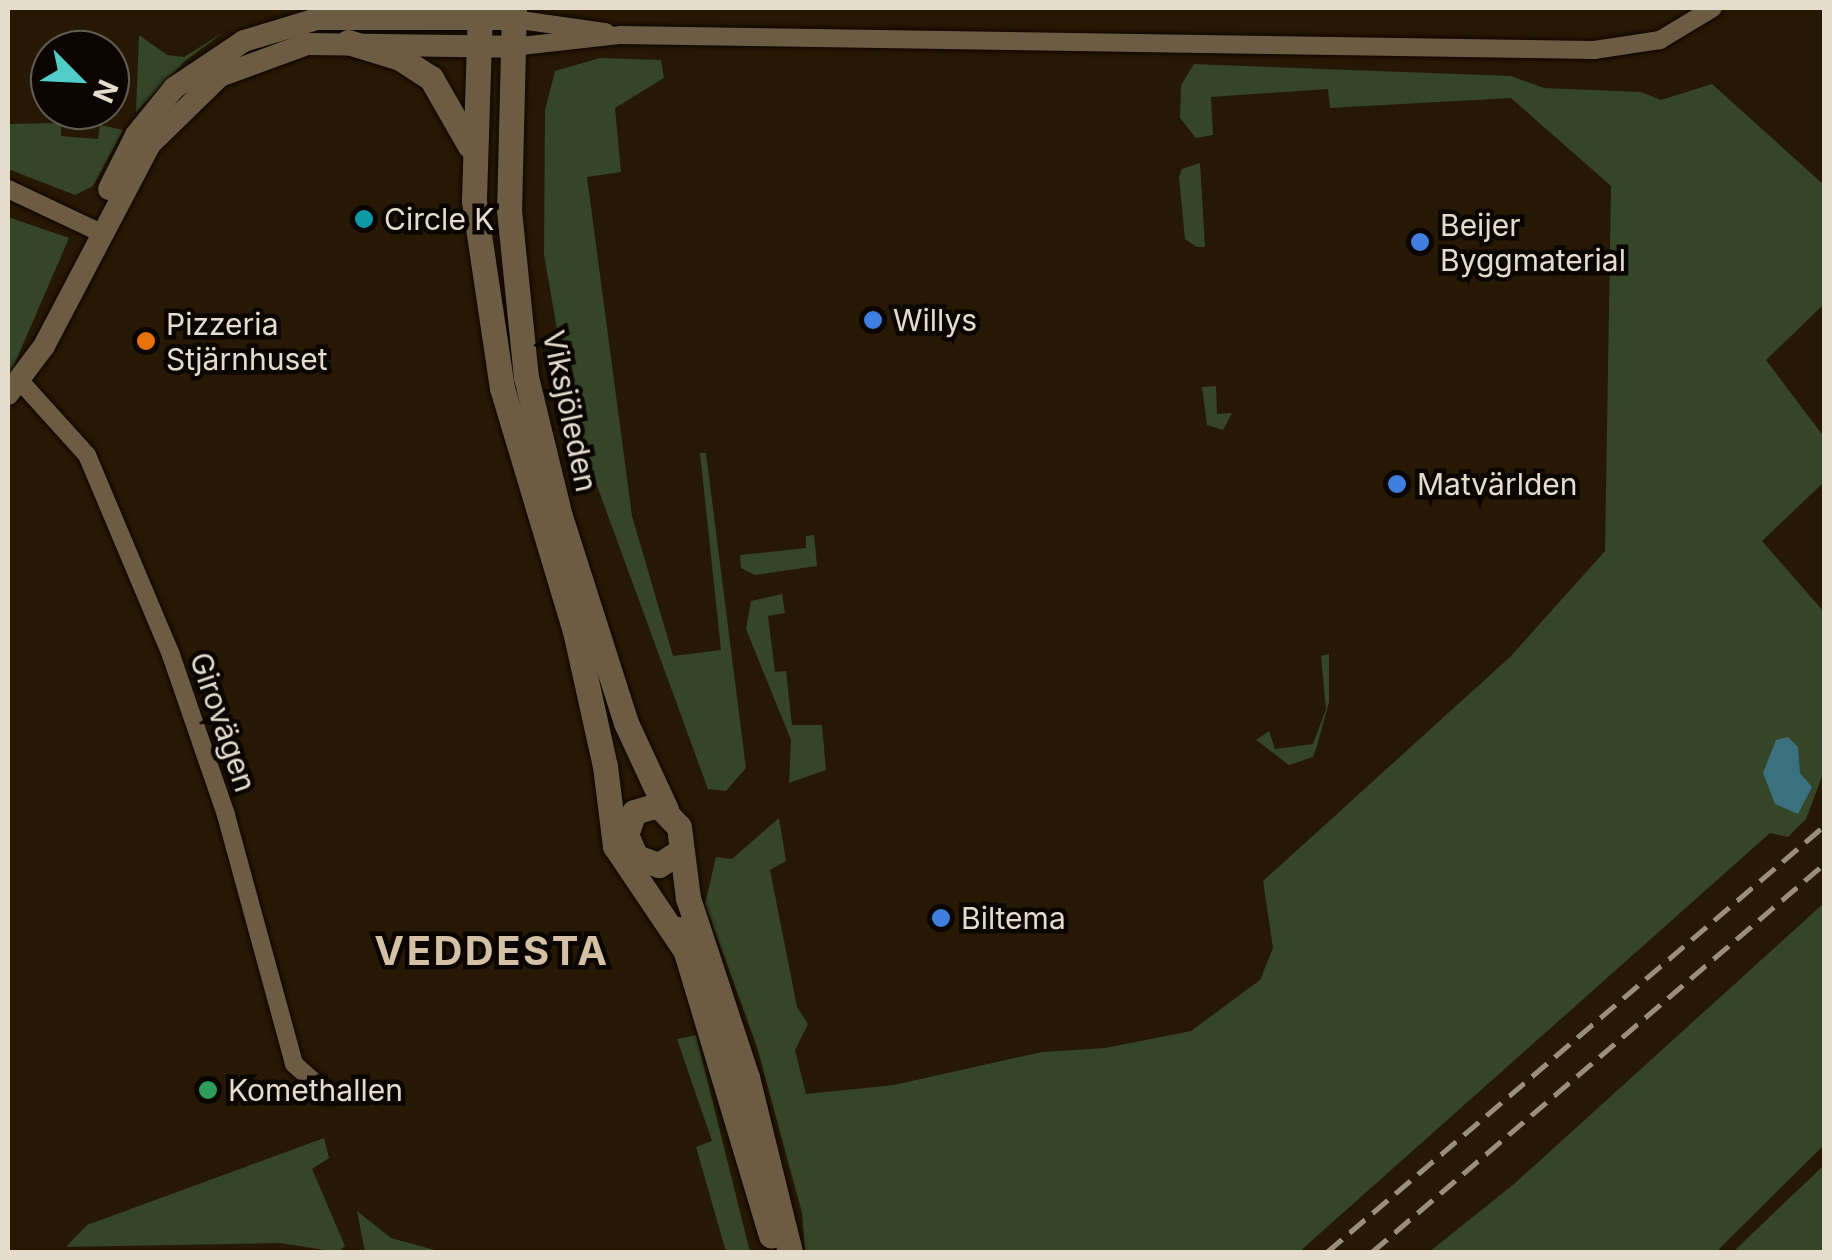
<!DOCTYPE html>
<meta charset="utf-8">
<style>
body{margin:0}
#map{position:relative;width:1832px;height:1260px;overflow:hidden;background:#261802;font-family:Inter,sans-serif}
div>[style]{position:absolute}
.green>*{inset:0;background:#354527}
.water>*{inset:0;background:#3b707e}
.roads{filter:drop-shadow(0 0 2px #0e0400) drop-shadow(0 0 2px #0e0400)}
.minor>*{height:18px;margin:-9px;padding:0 9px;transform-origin:9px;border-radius:9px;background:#6c5c43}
.tertiary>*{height:22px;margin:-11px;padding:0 11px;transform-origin:11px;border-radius:11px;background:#6c5c43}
.secondary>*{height:25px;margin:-12.5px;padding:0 12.5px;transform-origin:12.5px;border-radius:12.5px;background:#6c5c43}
.rail>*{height:5px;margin-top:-2.5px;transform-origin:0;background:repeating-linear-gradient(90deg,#9a8e7d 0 20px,transparent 0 30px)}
.dots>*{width:28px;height:28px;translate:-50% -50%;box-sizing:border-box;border:5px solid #0a0501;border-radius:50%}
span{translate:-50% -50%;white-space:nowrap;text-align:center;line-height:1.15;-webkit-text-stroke:9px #0a0501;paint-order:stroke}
.poi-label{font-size:30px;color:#e6dcce}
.left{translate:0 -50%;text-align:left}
.street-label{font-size:30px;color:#e6dcce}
.district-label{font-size:40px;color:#d4c1a5;font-weight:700;letter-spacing:2.5px}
.frame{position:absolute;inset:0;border:10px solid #e6dcce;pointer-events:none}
.north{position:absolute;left:30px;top:30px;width:100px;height:100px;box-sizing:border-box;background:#0a0501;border:2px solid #625b53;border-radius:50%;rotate:114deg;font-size:28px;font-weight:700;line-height:40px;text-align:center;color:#e6dcce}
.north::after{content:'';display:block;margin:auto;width:35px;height:45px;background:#53cdc9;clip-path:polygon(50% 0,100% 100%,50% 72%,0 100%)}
</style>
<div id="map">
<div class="green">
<div style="clip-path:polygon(224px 32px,185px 61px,136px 112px,139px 35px,167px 55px,184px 57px)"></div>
<div style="clip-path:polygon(600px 58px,661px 60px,664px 78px,615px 108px,621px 172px,587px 177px,632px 516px,673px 656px,721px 650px,700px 453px,706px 453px,746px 768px,726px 791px,708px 789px,573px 420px,544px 255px,545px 110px,555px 71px)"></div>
<div style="clip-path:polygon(1194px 64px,1511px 76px,1544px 88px,1641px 92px,1661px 100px,1712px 84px,1824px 185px,1824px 304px,1766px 360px,1824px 437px,1824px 482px,1762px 541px,1824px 612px,1824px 771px,1806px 819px,1788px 837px,1770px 833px,1299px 1252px,805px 1252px,802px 1213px,757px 1047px,705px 904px,716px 857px,732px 859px,779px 818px,786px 861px,770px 870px,797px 1007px,808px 1024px,795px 1050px,806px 1094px,894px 1085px,1042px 1052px,1105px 1048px,1191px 1031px,1260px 980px,1273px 948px,1263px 881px,1510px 657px,1605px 551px,1611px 186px,1511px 98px,1330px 108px,1328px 89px,1211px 97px,1213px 135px,1196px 138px,1180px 118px,1181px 85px)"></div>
<div style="clip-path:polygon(61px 123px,61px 136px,98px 139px,100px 125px,123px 130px,93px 186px,75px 195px,8px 169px,8px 124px)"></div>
<div style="clip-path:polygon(1200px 163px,1205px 247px,1197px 247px,1185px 239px,1179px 177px,1182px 169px)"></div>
<div style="clip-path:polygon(8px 217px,69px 238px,8px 379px)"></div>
<div style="clip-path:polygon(1216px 386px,1217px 414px,1232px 413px,1223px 430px,1207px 425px,1202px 387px)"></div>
<div style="clip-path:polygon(814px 535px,817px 566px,755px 575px,741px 568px,740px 555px,806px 548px,806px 536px)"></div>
<div style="clip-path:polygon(782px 594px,785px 613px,768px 616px,775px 672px,786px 671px,792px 725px,822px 725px,826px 770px,789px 783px,791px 740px,746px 629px,751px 601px)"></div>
<div style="clip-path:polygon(1329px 654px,1329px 702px,1317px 746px,1313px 757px,1289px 765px,1256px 740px,1269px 731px,1275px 749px,1313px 744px,1326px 709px,1321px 656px)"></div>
<div style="clip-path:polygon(1824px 903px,1824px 1145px,1716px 1252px,1429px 1252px,1514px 1184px)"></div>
<div style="clip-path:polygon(696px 1035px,750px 1252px,726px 1252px,696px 1147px,712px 1141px,677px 1039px)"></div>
<div style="clip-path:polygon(324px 1138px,329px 1158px,312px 1169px,345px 1246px,338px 1252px,280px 1243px,66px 1247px,87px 1225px)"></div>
<div style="clip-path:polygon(1824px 1165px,1824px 1252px,1733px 1252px)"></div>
<div style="clip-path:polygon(357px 1211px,391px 1238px,442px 1252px,365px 1252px)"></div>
</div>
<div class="water">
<div style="clip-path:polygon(1788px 737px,1798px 747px,1800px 773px,1812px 787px,1798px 814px,1775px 804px,1763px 773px,1776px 740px)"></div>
</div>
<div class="roads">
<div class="minor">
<div style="left:513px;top:19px;width:94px;rotate:8deg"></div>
<div style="left:512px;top:47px;width:110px;rotate:-6.3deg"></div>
<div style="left:621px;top:35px;width:973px;rotate:0.88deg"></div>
<div style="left:1594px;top:50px;width:67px;rotate:-8.6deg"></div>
<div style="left:1660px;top:40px;width:62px;rotate:-31.1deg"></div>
<div style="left:8px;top:189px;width:101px;rotate:25.3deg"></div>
<div style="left:21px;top:382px;width:98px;rotate:47.9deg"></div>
<div style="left:87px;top:455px;width:217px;rotate:67.2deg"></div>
<div style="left:171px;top:655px;width:169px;rotate:71deg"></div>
<div style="left:226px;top:815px;width:258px;rotate:74.7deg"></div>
<div style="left:294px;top:1064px;width:48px;rotate:41.6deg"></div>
</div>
<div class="tertiary">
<div style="left:109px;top:189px;width:60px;rotate:-63.4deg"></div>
<div style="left:136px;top:135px;width:60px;rotate:-51deg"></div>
<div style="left:174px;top:88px;width:84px;rotate:-33.9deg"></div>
<div style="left:244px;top:41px;width:76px;rotate:-16.8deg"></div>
<div style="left:317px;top:19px;width:196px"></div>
<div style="left:8px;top:394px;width:60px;rotate:-53.1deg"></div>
<div style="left:44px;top:346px;width:228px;rotate:-62.3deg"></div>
<div style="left:150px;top:144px;width:98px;rotate:-44.2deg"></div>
<div style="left:220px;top:76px;width:93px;rotate:-20.2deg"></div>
<div style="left:307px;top:44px;width:205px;rotate:0.8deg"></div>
</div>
<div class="secondary">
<div style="left:480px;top:8px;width:193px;rotate:91.8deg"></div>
<div style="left:474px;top:201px;width:189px;rotate:81.5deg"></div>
<div style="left:502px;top:388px;width:254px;rotate:73.3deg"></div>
<div style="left:575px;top:631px;width:138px;rotate:77.5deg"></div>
<div style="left:605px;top:766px;width:81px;rotate:82.9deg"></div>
<div style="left:615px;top:846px;width:122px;rotate:56deg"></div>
<div style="left:514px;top:8px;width:202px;rotate:91.4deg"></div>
<div style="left:509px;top:210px;width:168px;rotate:84.2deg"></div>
<div style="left:526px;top:377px;width:143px;rotate:76.3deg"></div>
<div style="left:560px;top:516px;width:217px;rotate:72.3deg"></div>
<div style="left:626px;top:723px;width:95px;rotate:65.1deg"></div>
<div style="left:418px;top:17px;width:16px;rotate:-35deg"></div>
<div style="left:348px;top:42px;width:54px;rotate:17.1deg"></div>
<div style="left:400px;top:58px;width:37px;rotate:33deg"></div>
<div style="left:431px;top:78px;width:78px;rotate:60.2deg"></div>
<div style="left:679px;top:852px;width:24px;rotate:147deg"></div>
<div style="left:659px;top:865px;width:24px;rotate:-161deg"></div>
<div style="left:636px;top:857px;width:24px;rotate:-114deg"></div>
<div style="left:626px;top:835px;width:24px;rotate:-71deg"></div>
<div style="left:634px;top:812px;width:25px;rotate:-16deg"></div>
<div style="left:658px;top:805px;width:30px;rotate:46deg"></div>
<div style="left:679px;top:827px;width:72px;rotate:82.8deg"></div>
<div style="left:688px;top:898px;width:188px;rotate:71.8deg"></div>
<div style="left:747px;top:1077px;width:180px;rotate:76.2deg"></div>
<div style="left:679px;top:929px;width:320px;rotate:73.3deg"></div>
</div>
</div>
<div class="rail">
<div style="left:1327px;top:1252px;width:655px;rotate:-40.6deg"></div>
<div style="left:1372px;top:1252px;width:596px;rotate:-40.64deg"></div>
</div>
<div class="dots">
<div style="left:364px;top:219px;background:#0f9aa8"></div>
<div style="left:1420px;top:242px;background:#3f7fe0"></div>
<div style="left:873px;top:320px;background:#3f7fe0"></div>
<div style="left:146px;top:341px;background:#e8710a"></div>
<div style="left:1397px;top:484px;background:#3f7fe0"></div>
<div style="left:941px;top:918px;background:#3f7fe0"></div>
<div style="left:208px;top:1090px;background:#2e9e5b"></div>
</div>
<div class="poi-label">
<span class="left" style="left:384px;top:219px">Circle K</span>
<span class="left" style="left:1440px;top:242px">Beijer<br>Byggmaterial</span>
<span class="left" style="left:893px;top:320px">Willys</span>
<span class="left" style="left:166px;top:341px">Pizzeria<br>Stjärnhuset</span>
<span class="left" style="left:1417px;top:484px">Matvärlden</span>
<span class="left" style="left:961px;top:918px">Biltema</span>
<span class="left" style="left:228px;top:1090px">Komethallen</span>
</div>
<div class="street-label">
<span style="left:570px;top:411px;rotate:78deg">Viksjöleden</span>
<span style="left:223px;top:722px;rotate:71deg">Girovägen</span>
</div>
<div class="district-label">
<span style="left:492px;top:951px">VEDDESTA</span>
</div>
<div class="frame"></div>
<div class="north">N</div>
</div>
